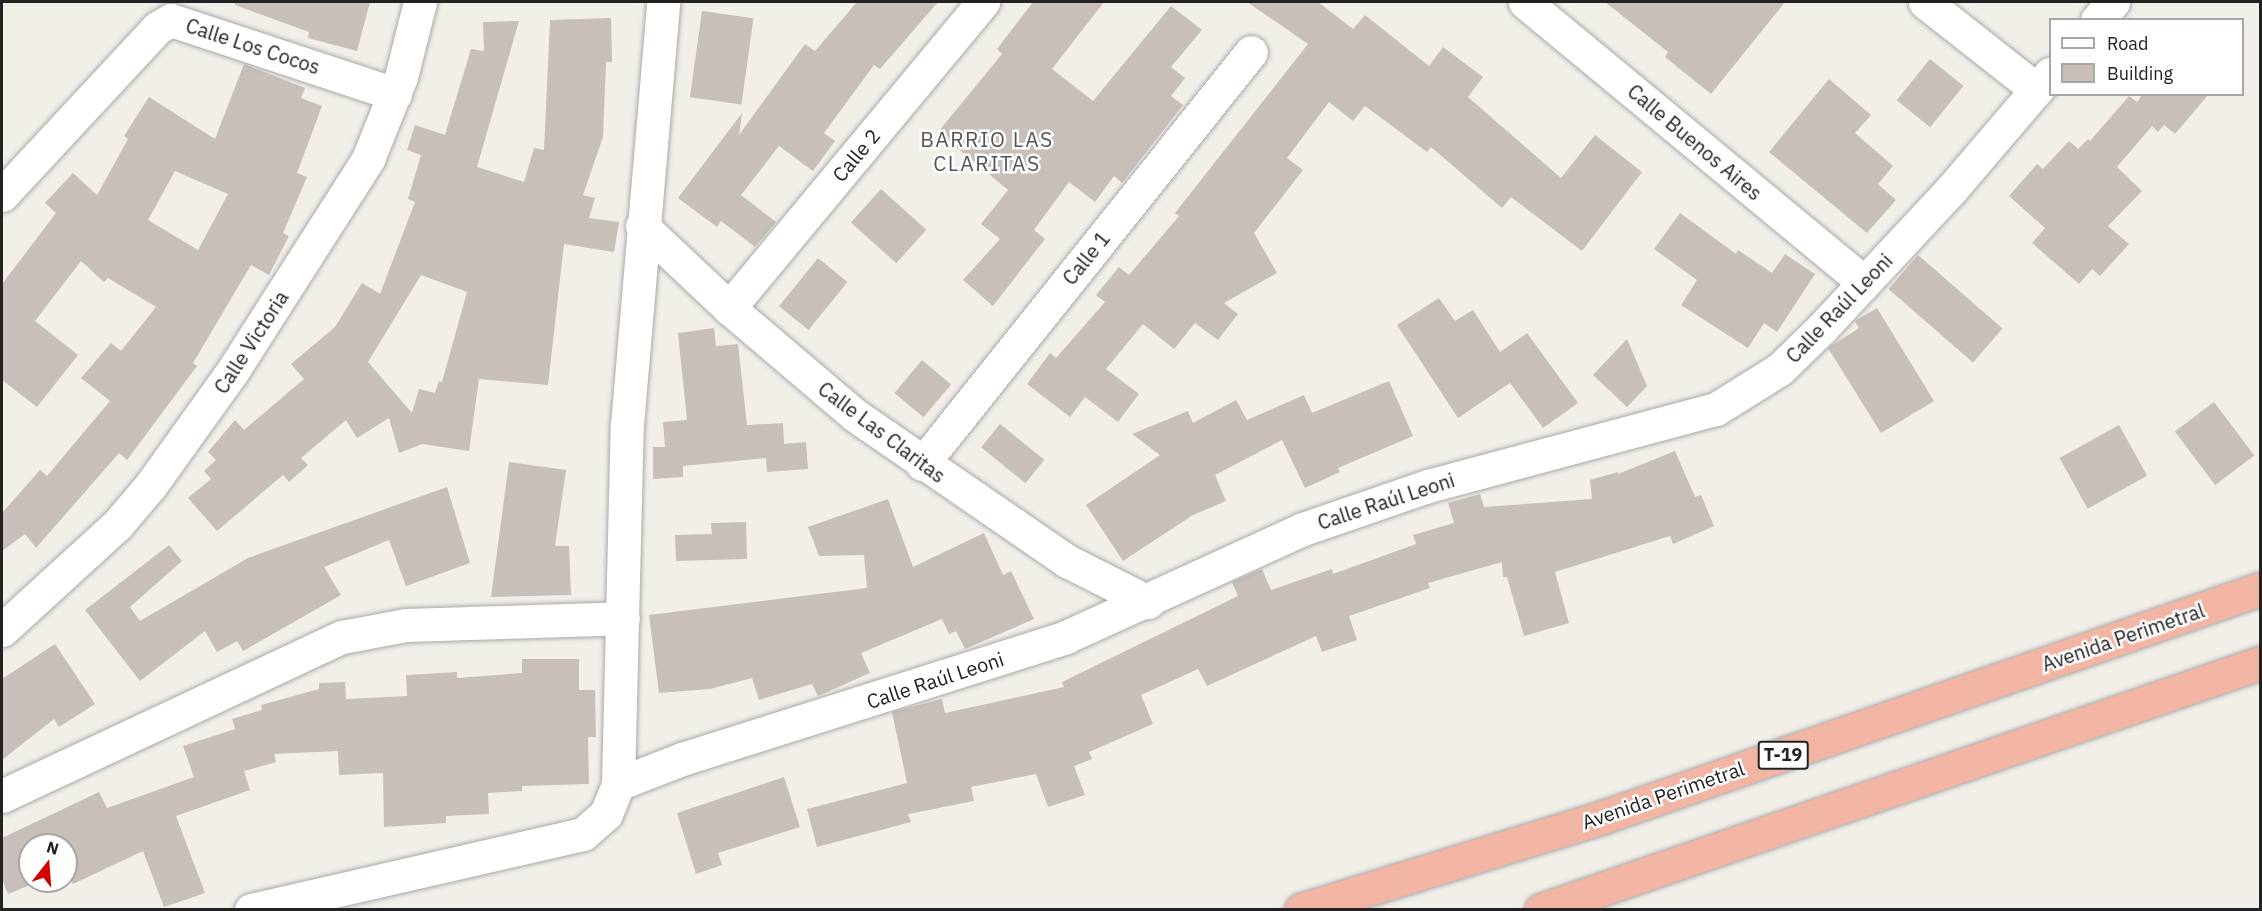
<!DOCTYPE html>
<meta charset="utf-8">
<style>
body{margin:0}
#map{position:relative;width:2262px;height:911px;overflow:hidden;background:#f2efe9;font-family:"IBM Plex Sans",sans-serif}
div>[style]{position:absolute}
.building>*{inset:0;background:#c7bfb8;transform-origin:0 0}
.roads{filter:drop-shadow(0 0 2px #a9a9a9) drop-shadow(0 0 2px #a9a9a9)}
.minor>*{height:33px;margin:-16.5px;padding:0 16.5px;transform-origin:16.5px;border-radius:16.5px;background:#fff}
.trunk>*{height:33px;margin:-16.5px;padding:0 16.5px;transform-origin:16.5px;border-radius:16.5px;background:#f2b4a3}
span{translate:-50% -50%;white-space:nowrap;text-align:center;line-height:1.15;-webkit-text-stroke:5px #fff;paint-order:stroke}
.shield-label span{padding:2px 4px;background:#fff;border:2px solid;border-radius:4px;-webkit-text-stroke-width:0}
.shield-label{font-size:18px;color:#222;font-weight:700}
.street-label{font-size:20px;color:#222}
.neighbourhood-label{font-size:21px;color:#555;letter-spacing:1.5px}
.frame{position:absolute;inset:0;border:3px solid #222;pointer-events:none}
.legend{position:absolute;left:2049px;top:18px;width:195px;height:78px;box-sizing:border-box;background:#fff;border:2px solid #a7a7a7;margin:0;padding:8px 10px;list-style:none;font-size:18px;color:#222}
.legend li{display:flex;align-items:center;gap:12px;height:30px}
.legend b{width:30px;border:2px solid #a7a7a7}
.north{position:absolute;left:18px;top:833px;width:60px;height:60px;box-sizing:border-box;background:#fff;border:2px solid #a7a7a7;border-radius:50%;rotate:17deg;font-size:16px;font-weight:700;line-height:24px;text-align:center;color:#222}
.north::after{content:'';display:block;margin:auto;width:21px;height:27px;background:#d40000;clip-path:polygon(50% 0,100% 100%,50% 72%,0 100%)}
</style>
<div id="map">
<div class="building">
<div style="clip-path:polygon(235px 2px,370px 2px,357px 51px,308px 38px,309px 32px,235px 5px)"></div>
<div style="clip-path:polygon(857px 2px,938px 2px,880px 69px,874px 65px,824px 133px,835px 141px,813px 171px,779px 146px,741px 195px,776px 222px,755px 247px,721px 221px,717px 227px,678px 198px,742px 113px,739px 135px,805px 44px,815px 51px)"></div>
<div style="clip-path:polygon(1033px 2px,1104px 2px,1052px 69px,1093px 101px,1171px 6px,1202px 30px,1171px 67px,1185px 78px,1171px 96px,1183px 105px,1122px 183px,1114px 176px,1095px 202px,1069px 182px,1034px 230px,1045px 239px,993px 306px,963px 280px,1000px 239px,981px 224px,1008px 190px,938px 132px,1002px 54px,997px 49px)"></div>
<div style="clip-path:polygon(1247px 2px,1318px 2px,1353px 29px,1365px 15px,1429px 66px,1443px 47px,1483px 77px,1468px 97px,1561px 178px,1595px 135px,1642px 172px,1582px 251px,1511px 197px,1502px 208px,1431px 147px,1427px 152px,1365px 106px,1353px 121px,1329px 102px,1287px 158px,1303px 170px,1254px 233px,1277px 273px,1224px 303px,1238px 314px,1218px 340px,1195px 323px,1174px 349px,1143px 324px,1106px 369px,1139px 394px,1118px 422px,1085px 397px,1070px 417px,1027px 384px,1050px 353px,1056px 358px,1105px 302px,1096px 295px,1119px 267px,1129px 275px,1179px 216px,1175px 213px,1308px 44px)"></div>
<div style="clip-path:polygon(1605px 2px,1785px 2px,1711px 94px,1665px 57px,1668px 52px)"></div>
<div style="left:702px;top:11px;width:52px;height:87px;rotate:8deg"></div>
<div style="clip-path:polygon(evenodd,611px 18px,612px 62px,606px 62px,603px 137px,583px 195px,595px 198px,589px 218px,619px 222px,614px 252px,564px 244px,548px 385px,479px 379px,469px 451px,422px 444px,399px 453px,389px 418px,357px 438px,346px 420px,301px 458px,308px 465px,289px 482px,283px 475px,217px 531px,188px 498px,211px 479px,204px 471px,216px 460px,208px 452px,235px 420px,244px 430px,304px 379px,291px 364px,335px 327px,362px 283px,380px 294px,415px 202px,408px 199px,421px 155px,407px 150px,415px 125px,445px 135px,471px 49px,484px 51px,483px 22px,519px 21px,477px 167px,524px 182px,534px 148px,544px 150px,550px 20px,611px 18px,421px 275px,467px 292px,442px 382px,439px 381px,435px 393px,419px 389px,412px 413px,368px 362px,421px 275px)"></div>
<div style="left:1930px;top:59px;width:43px;height:53px;rotate:39deg"></div>
<div style="clip-path:polygon(evenodd,244px 64px,305px 88px,301px 98px,322px 106px,297px 173px,307px 177px,283px 233px,289px 236px,269px 275px,251px 265px,193px 363px,197px 366px,127px 460px,119px 453px,36px 548px,25px 534px,2px 551px,2px 513px,40px 470px,47px 476px,110px 401px,81px 378px,111px 343px,121px 351px,156px 307px,108px 278px,104px 282px,81px 261px,35px 321px,78px 355px,37px 407px,2px 380px,2px 284px,56px 213px,45px 203px,73px 173px,97px 195px,128px 139px,124px 136px,149px 97px,215px 139px,244px 64px,175px 171px,228px 194px,198px 250px,148px 220px,175px 171px)"></div>
<div style="clip-path:polygon(1829px 79px,1871px 115px,1855px 133px,1893px 166px,1878px 184px,1896px 200px,1867px 233px,1769px 152px)"></div>
<div style="clip-path:polygon(2143px 94px,2209px 94px,2175px 134px,2164px 125px,2158px 132px,2152px 126px,2117px 167px,2142px 191px,2108px 226px,2129px 244px,2100px 276px,2092px 269px,2079px 284px,2032px 243px,2045px 228px,2009px 196px,2037px 164px,2043px 169px,2069px 141px,2078px 149px,2088px 139px,2090px 141px,2129px 96px,2137px 102px)"></div>
<div style="left:881px;top:189px;width:61px;height:45px;rotate:42deg"></div>
<div style="clip-path:polygon(1680px 213px,1736px 254px,1738px 250px,1772px 273px,1785px 254px,1815px 274px,1777px 332px,1764px 323px,1748px 348px,1681px 305px,1697px 280px,1654px 249px)"></div>
<div style="left:1918px;top:255px;width:112px;height:45px;rotate:41deg"></div>
<div style="left:818px;top:258px;width:38px;height:62px;rotate:39deg"></div>
<div style="clip-path:polygon(1439px 298px,1455px 321px,1473px 310px,1500px 352px,1527px 333px,1578px 403px,1543px 428px,1510px 383px,1458px 418px,1397px 325px)"></div>
<div style="clip-path:polygon(1877px 308px,1934px 401px,1881px 433px,1828px 348px,1859px 328px,1855px 321px)"></div>
<div style="clip-path:polygon(714px 328px,716px 346px,738px 344px,747px 425px,783px 423px,784px 444px,806px 442px,808px 469px,767px 472px,766px 458px,683px 466px,683px 477px,653px 479px,653px 447px,665px 447px,663px 422px,687px 420px,678px 333px)"></div>
<div style="clip-path:polygon(1627px 339px,1647px 386px,1627px 407px,1593px 375px)"></div>
<div style="left:922px;top:360px;width:38px;height:43px;rotate:40deg"></div>
<div style="clip-path:polygon(1389px 381px,1413px 436px,1338px 468px,1340px 472px,1305px 488px,1282px 440px,1215px 475px,1226px 501px,1193px 515px,1123px 561px,1086px 505px,1160px 455px,1132px 434px,1188px 411px,1193px 423px,1236px 400px,1247px 420px,1304px 395px,1312px 413px)"></div>
<div style="left:2214px;top:402px;width:67px;height:49px;rotate:53deg"></div>
<div style="left:1000px;top:424px;width:57px;height:30px;rotate:39deg"></div>
<div style="left:2119px;top:425px;width:58px;height:68px;rotate:61deg"></div>
<div style="clip-path:polygon(1675px 451px,1695px 497px,1701px 495px,1714px 526px,1673px 544px,1670px 536px,1555px 572px,1569px 623px,1524px 636px,1507px 577px,1503px 577px,1502px 562px,1428px 583px,1430px 588px,1349px 616px,1357px 640px,1322px 652px,1316px 636px,1207px 686px,1198px 669px,1141px 695px,1153px 724px,1089px 752px,1092px 759px,1074px 766px,1085px 795px,1048px 807px,1036px 774px,971px 787px,974px 801px,908px 814px,911px 822px,817px 847px,807px 809px,907px 783px,892px 712px,942px 699px,945px 713px,1064px 687px,1062px 682px,1238px 596px,1232px 582px,1262px 569px,1271px 590px,1332px 569px,1333px 574px,1416px 544px,1413px 535px,1454px 523px,1448px 503px,1480px 494px,1484px 507px,1592px 499px,1590px 480px,1618px 472px,1618px 474px)"></div>
<div style="clip-path:polygon(509px 462px,566px 470px,555px 546px,569px 546px,571px 595px,491px 597px)"></div>
<div style="clip-path:polygon(447px 487px,470px 563px,406px 586px,389px 540px,324px 567px,341px 595px,243px 651px,237px 641px,217px 652px,205px 631px,140px 681px,85px 610px,169px 545px,182px 561px,130px 607px,140px 621px,248px 558px)"></div>
<div style="clip-path:polygon(888px 499px,913px 567px,984px 533px,1003px 575px,1011px 571px,1034px 619px,965px 649px,956px 631px,949px 634px,942px 619px,861px 653px,870px 673px,818px 696px,812px 684px,759px 700px,752px 678px,710px 689px,659px 693px,649px 615px,867px 588px,864px 555px,819px 556px,808px 527px)"></div>
<div style="clip-path:polygon(746px 522px,747px 559px,676px 561px,675px 535px,712px 534px,711px 523px)"></div>
<div style="clip-path:polygon(55px 644px,95px 704px,59px 727px,54px 719px,2px 760px,2px 679px)"></div>
<div style="clip-path:polygon(522px 659px,579px 659px,579px 690px,595px 690px,596px 737px,588px 737px,589px 784px,522px 786px,522px 791px,488px 793px,489px 814px,446px 816px,446px 823px,384px 827px,383px 773px,339px 775px,338px 751px,274px 754px,276px 762px,244px 771px,250px 790px,176px 816px,205px 893px,164px 907px,143px 851px,73px 884px,66px 871px,66px 845px,30px 845px,30px 881px,40px 881px,8px 894px,2px 879px,2px 838px,99px 792px,107px 808px,194px 777px,183px 746px,235px 729px,232px 719px,262px 710px,261px 705px,319px 689px,319px 683px,345px 682px,346px 699px,407px 696px,406px 675px,457px 672px,457px 678px,522px 673px)"></div>
<div style="clip-path:polygon(784px 777px,800px 827px,718px 853px,722px 865px,696px 874px,677px 813px)"></div>
</div>
<div class="roads">
<div class="minor">
<div style="left:1525px;top:2px;width:440px;rotate:39.6deg"></div>
<div style="left:1925px;top:2px;width:142px;rotate:38.2deg"></div>
<div style="left:2097px;top:20px;width:24px;rotate:-48deg"></div>
<div style="left:2px;top:195px;width:228px;rotate:-47.1deg"></div>
<div style="left:157px;top:28px;width:16px;rotate:-30deg"></div>
<div style="left:171px;top:20px;width:236px;rotate:18.3deg"></div>
<div style="left:642px;top:226px;width:120px;rotate:43.3deg"></div>
<div style="left:729px;top:308px;width:167px;rotate:40.4deg"></div>
<div style="left:856px;top:416px;width:256px;rotate:34.5deg"></div>
<div style="left:1067px;top:561px;width:91px;rotate:26.8deg"></div>
<div style="left:729px;top:308px;width:398px;rotate:-50.3deg"></div>
<div style="left:922px;top:464px;width:527px;rotate:-51.39deg"></div>
<div style="left:2px;top:630px;width:156px;rotate:-42.4deg"></div>
<div style="left:117px;top:525px;width:52px;rotate:-49.6deg"></div>
<div style="left:151px;top:485px;width:139px;rotate:-54.4deg"></div>
<div style="left:232px;top:372px;width:253px;rotate:-57.4deg"></div>
<div style="left:368px;top:159px;width:88px;rotate:-68.1deg"></div>
<div style="left:401px;top:77px;width:77px;rotate:-75.8deg"></div>
<div style="left:618px;top:784px;width:69px;rotate:-21.3deg"></div>
<div style="left:682px;top:759px;width:403px;rotate:-17.6deg"></div>
<div style="left:1066px;top:637px;width:260px;rotate:-24.5deg"></div>
<div style="left:1303px;top:529px;width:132px;rotate:-19deg"></div>
<div style="left:1428px;top:486px;width:298px;rotate:-15deg"></div>
<div style="left:1716px;top:409px;width:75px;rotate:-32deg"></div>
<div style="left:1780px;top:369px;width:60px;rotate:-44.3deg"></div>
<div style="left:1823px;top:327px;width:186px;rotate:-47deg"></div>
<div style="left:1950px;top:191px;width:154px;rotate:-49.5deg"></div>
<div style="left:2px;top:796px;width:375px;rotate:-25.1deg"></div>
<div style="left:342px;top:637px;width:65px;rotate:-10.6deg"></div>
<div style="left:406px;top:625px;width:217px;rotate:-1.8deg"></div>
<div style="left:251px;top:910px;width:341px;rotate:-12.9deg"></div>
<div style="left:583px;top:834px;width:30px;rotate:-41deg"></div>
<div style="left:606px;top:814px;width:32px;rotate:-68deg"></div>
<div style="left:618px;top:784px;width:359px;rotate:-88.6deg"></div>
<div style="left:627px;top:425px;width:425px;rotate:-85.1deg"></div>
</div>
<div class="trunk">
<div style="left:1301px;top:910px;width:316px;rotate:-17.1deg"></div>
<div style="left:1603px;top:817px;width:695px;rotate:-19.14deg"></div>
<div style="left:1541px;top:910px;width:760px;rotate:-18.96deg"></div>
</div>
</div>
<div class="shield-label">
<span style="left:1783px;top:755px">T-19</span>
</div>
<div class="street-label">
<span style="left:253px;top:46px;rotate:18deg">Calle Los Cocos</span>
<span style="left:1695px;top:142px;rotate:40deg">Calle Buenos Aires</span>
<span style="left:856px;top:155px;rotate:-50deg">Calle 2</span>
<span style="left:1086px;top:258px;rotate:-51deg">Calle 1</span>
<span style="left:1839px;top:308px;rotate:-46deg">Calle Raúl Leoni</span>
<span style="left:251px;top:342px;rotate:-57deg">Calle Victoria</span>
<span style="left:882px;top:432px;rotate:37deg">Calle Las Claritas</span>
<span style="left:1386px;top:501px;rotate:-18deg">Calle Raúl Leoni</span>
<span style="left:2123px;top:637px;rotate:-19deg">Avenida Perimetral</span>
<span style="left:935px;top:680px;rotate:-18deg">Calle Raúl Leoni</span>
<span style="left:1663px;top:795px;rotate:-19deg">Avenida Perimetral</span>
</div>
<div class="neighbourhood-label">
<span style="left:987px;top:151px">BARRIO LAS<br>CLARITAS</span>
</div>
<div class="frame"></div>
<ul class="legend">
<li><b style="height:8px;background:#fff"></b>Road</li>
<li><b style="height:16px;background:#c7bfb8"></b>Building</li>
</ul>
<div class="north">N</div>
</div>
